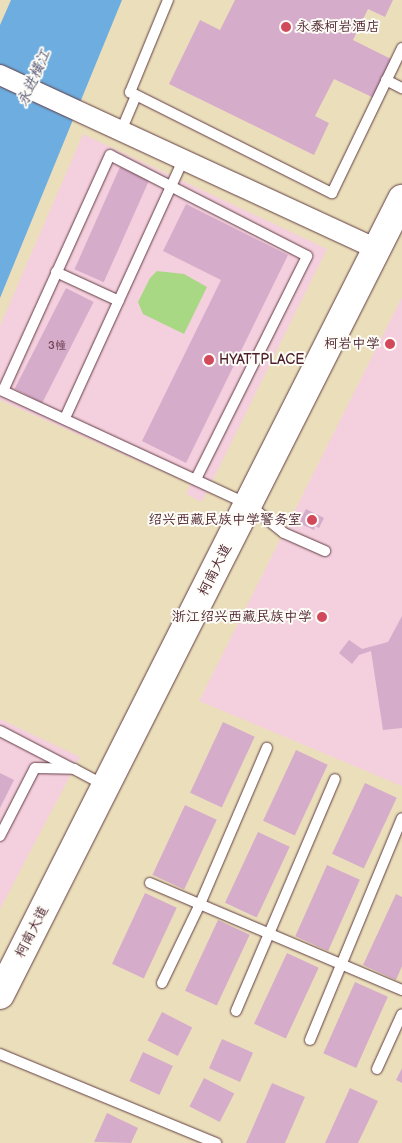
<!DOCTYPE html>
<meta charset="utf-8">
<style>
body{margin:0}
#map{position:relative;width:402px;height:1143px;overflow:hidden;background:#ebdfbb;font-family:"Balsamiq Sans","LXGW WenKai TC",sans-serif}
div>[style]{position:absolute}
.built>*{inset:0;background:#f4cfde}
.green>*{inset:0;background:#a9d885}
.water>*{inset:0;background:#6dade0}
.building>*{inset:0;background:#d6accb;transform-origin:0 0}
.roads{filter:drop-shadow(0 0 1px #623c41) drop-shadow(0 0 1px #623c41)}
.service>*{height:10px;margin:-5px;padding:0 5px;transform-origin:5px;border-radius:5px;background:#fff}
.minor>*{height:20px;margin:-10px;padding:0 10px;transform-origin:10px;border-radius:10px;background:#fff}
.secondary>*{height:28px;margin:-14px;padding:0 14px;transform-origin:14px;border-radius:14px;background:#fff}
.dots>*{width:14px;height:14px;translate:-50% -50%;box-sizing:border-box;border:2px solid #fdfcf7;border-radius:50%}
span{translate:-50% -50%;white-space:nowrap;text-align:center;line-height:1.15;-webkit-text-stroke:4px #fdfcf7;paint-order:stroke}
.number-label{font-size:11px;color:#6d4253}
.number-label span{-webkit-text-stroke-width:0}
.poi-label{font-size:14px;color:#4a1f2b}
.left{translate:0 -50%;text-align:left}
.right{translate:-100% -50%;text-align:right}
.street-label{font-size:14px;color:#4a1f2b}
.water-label{font-size:15px;color:#585873;font-style:italic}
</style>
<div id="map">
<div class="built">
<div style="clip-path:polygon(83px 134px,327px 249px,202px 502px,186px 494px,191px 484px,0 400px,0 326px)"></div>
<div style="clip-path:polygon(402px 297px,402px 786px,199px 701px)"></div>
<div style="clip-path:polygon(0 719px,80px 757px,0 909px)"></div>
</div>
<div class="green">
<div style="clip-path:polygon(157px 271px,184px 274px,207px 287px,184px 334px,143px 314px,138px 302px,150px 278px)"></div>
</div>
<div class="water">
<div style="clip-path:polygon(11px 0,122px 0,0 298px,0 25px)"></div>
</div>
<div class="building">
<div style="clip-path:polygon(235px 0,393px 0,385px 17px,368px 9px,353px 40px,393px 60px,374px 98px,334px 79px,315px 116px,329px 123px,314px 155px,169px 84px,200px 20px,220px 30px)"></div>
<div style="left:120px;top:167px;width:32px;height:112px;rotate:24deg"></div>
<div style="clip-path:polygon(186px 204px,288px 255px,186px 463px,142px 441px,221px 280px,163px 251px)"></div>
<div style="left:66px;top:288px;width:31px;height:113px;rotate:27deg"></div>
<div style="clip-path:polygon(306px 509px,324px 518px,319px 528px,315px 526px,314px 530px,299px 523px)"></div>
<div style="clip-path:polygon(402px 616px,402px 728px,383px 730px,371px 651px,359px 655px,352px 664px,339px 653px,349px 640px,362px 649px,388px 642px)"></div>
<div style="left:223px;top:722px;width:35px;height:78px;rotate:25deg"></div>
<div style="left:296px;top:750px;width:35px;height:78px;rotate:25deg"></div>
<div style="clip-path:polygon(0 773px,14px 780px,0 808px)"></div>
<div style="left:365px;top:783px;width:35px;height:78px;rotate:25deg"></div>
<div style="left:185px;top:805px;width:35px;height:77px;rotate:25deg"></div>
<div style="left:258px;top:832px;width:35px;height:78px;rotate:25deg"></div>
<div style="left:327px;top:865px;width:36px;height:78px;rotate:24deg"></div>
<div style="left:145px;top:893px;width:35px;height:78px;rotate:25deg"></div>
<div style="clip-path:polygon(396px 894px,402px 897px,402px 966px,396px 980px,363px 965px)"></div>
<div style="left:218px;top:920px;width:35px;height:78px;rotate:25deg"></div>
<div style="left:287px;top:953px;width:35px;height:78px;rotate:25deg"></div>
<div style="left:355px;top:982px;width:36px;height:78px;rotate:24deg"></div>
<div style="left:162px;top:1012px;width:34px;height:32px;rotate:27deg"></div>
<div style="left:222px;top:1039px;width:34px;height:32px;rotate:24deg"></div>
<div style="left:143px;top:1052px;width:33px;height:32px;rotate:25deg"></div>
<div style="clip-path:polygon(402px 1068px,402px 1083px,396px 1080px)"></div>
<div style="left:204px;top:1078px;width:34px;height:32px;rotate:27deg"></div>
<div style="clip-path:polygon(272px 1083px,305px 1097px,285px 1143px,246px 1143px)"></div>
<div style="clip-path:polygon(350px 1088px,378px 1101px,358px 1143px,325px 1143px)"></div>
<div style="clip-path:polygon(107px 1113px,138px 1128px,131px 1143px,94px 1142px)"></div>
</div>
<div class="roads">
<div class="service">
<div style="left:168px;top:0;width:100px;rotate:112.4deg"></div>
<div style="left:130px;top:92px;width:226px;rotate:26.6deg"></div>
<div style="left:332px;top:193px;width:161px;rotate:-64.2deg"></div>
<div style="left:386px;top:80px;width:18px;rotate:27deg"></div>
<div style="left:121px;top:131px;width:38px;rotate:-67deg"></div>
<div style="left:56px;top:272px;width:69px;rotate:24.7deg"></div>
<div style="left:65px;top:418px;width:284px;rotate:-65.4deg"></div>
<div style="left:196px;top:479px;width:249px;rotate:-63.5deg"></div>
<div style="left:307px;top:256px;width:221px;rotate:-152.9deg"></div>
<div style="left:110px;top:155px;width:259px;rotate:114.4deg"></div>
<div style="left:3px;top:391px;width:270px;rotate:24.8deg"></div>
<div style="left:248px;top:504px;width:46px;rotate:38.9deg"></div>
<div style="left:284px;top:533px;width:45px;rotate:23.7deg"></div>
<div style="left:0;top:731px;width:80px;rotate:27.5deg"></div>
<div style="left:0;top:836px;width:76px;rotate:-62.8deg"></div>
<div style="left:35px;top:768px;width:39px;rotate:1deg"></div>
<div style="left:74px;top:769px;width:34px;rotate:28deg"></div>
<div style="left:150px;top:883px;width:274px;rotate:23deg"></div>
<div style="left:162px;top:983px;width:88px;rotate:-64.3deg"></div>
<div style="left:200px;top:904px;width:170px;rotate:-66.8deg"></div>
<div style="left:236px;top:1011px;width:252px;rotate:-66.9deg"></div>
<div style="left:310px;top:1040px;width:240px;rotate:-67.5deg"></div>
<div style="left:0;top:1054px;width:234px;rotate:22.4deg"></div>
<div style="left:377px;top:1069px;width:60px;rotate:-65.6deg"></div>
</div>
<div class="minor">
<div style="left:0;top:75px;width:414px;rotate:24.8deg"></div>
</div>
<div class="secondary">
<div style="left:0;top:995px;width:892px;rotate:-63.21deg"></div>
</div>
</div>
<div class="dots">
<div style="left:286px;top:27px;background:#d1495b"></div>
<div style="left:390px;top:344px;background:#d1495b"></div>
<div style="left:209px;top:360px;background:#d1495b"></div>
<div style="left:312px;top:520px;background:#d1495b"></div>
<div style="left:322px;top:617px;background:#d1495b"></div>
</div>
<div class="number-label">
<span style="left:57px;top:346px">3幢</span>
</div>
<div class="poi-label">
<span class="left" style="left:296px;top:27px">永泰柯岩酒店</span>
<span class="right" style="left:380px;top:344px">柯岩中学</span>
<span class="left" style="left:219px;top:360px">HYATTPLACE</span>
<span class="right" style="left:302px;top:520px">绍兴西藏民族中学警务室</span>
<span class="right" style="left:312px;top:617px">浙江绍兴西藏民族中学</span>
</div>
<div class="street-label">
<span style="left:215px;top:570px;rotate:-63deg">柯南大道</span>
<span style="left:32px;top:932px;rotate:-63deg">柯南大道</span>
</div>
<div class="water-label">
<span style="left:34px;top:78px;rotate:-66deg">永进横江</span>
</div>
</div>
